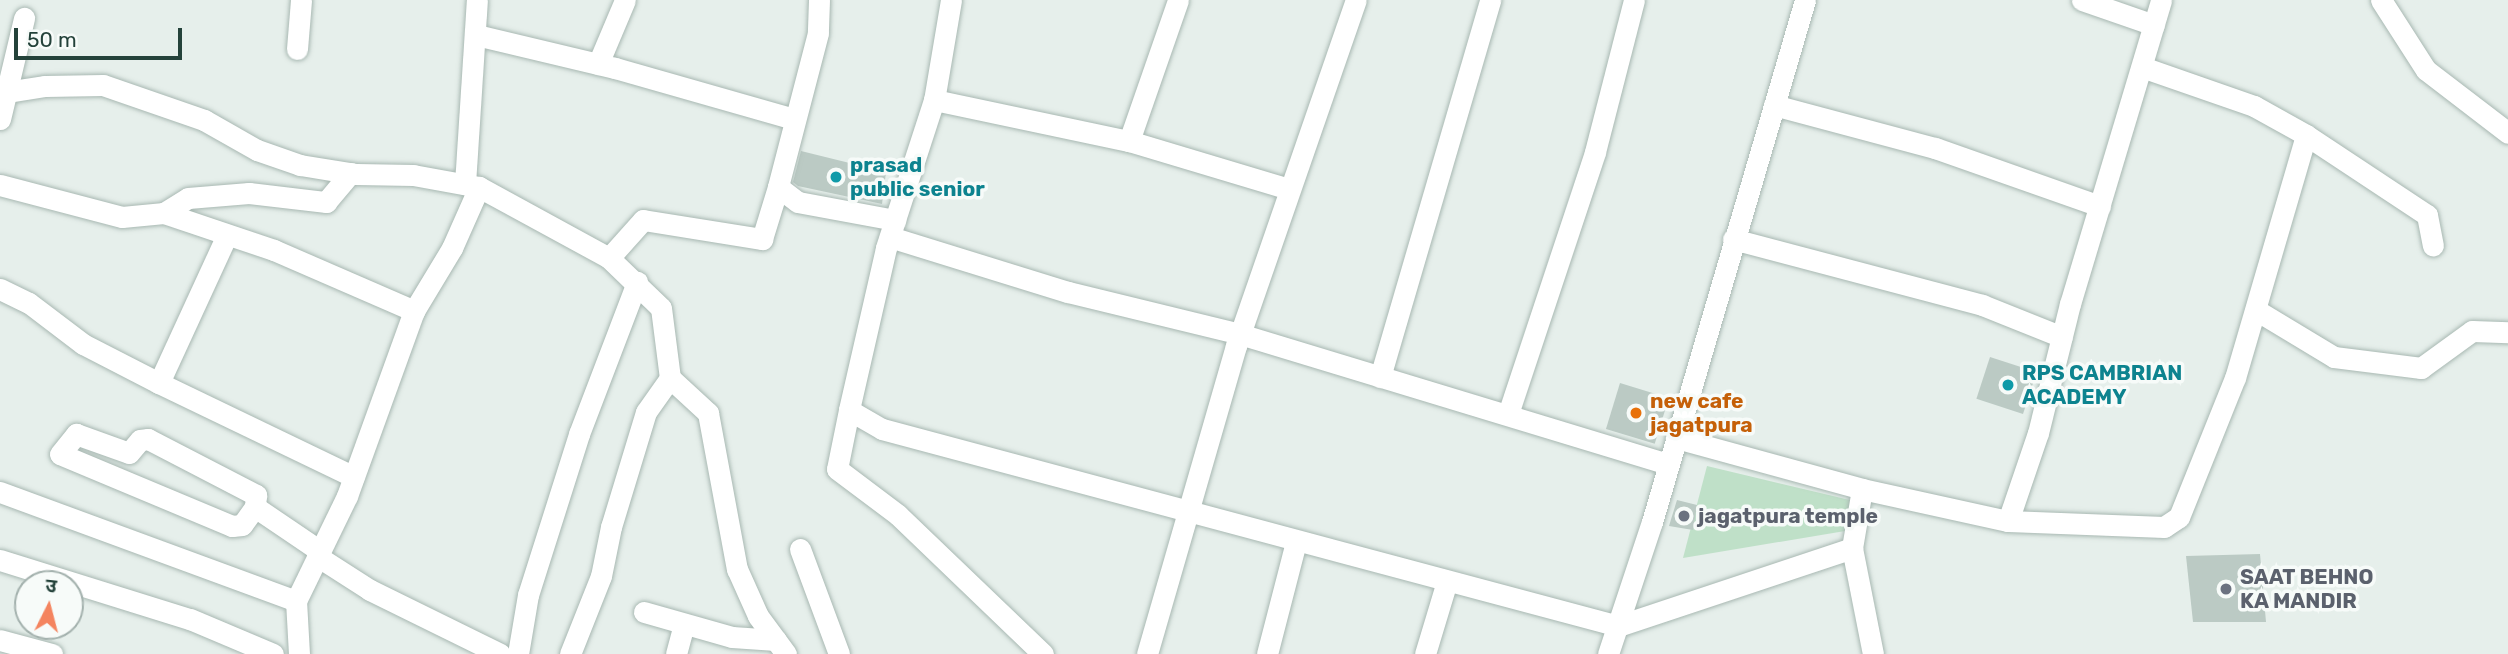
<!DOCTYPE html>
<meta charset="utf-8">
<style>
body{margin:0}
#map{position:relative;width:2508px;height:654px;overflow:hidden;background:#e6efeb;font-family:Rubik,"Noto Sans Devanagari",sans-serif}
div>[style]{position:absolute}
.green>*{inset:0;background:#bfe0c8}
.building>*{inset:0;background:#bbcac4;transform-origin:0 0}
.roads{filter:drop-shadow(0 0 2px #a8b8b2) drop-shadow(0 0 2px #a8b8b2)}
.minor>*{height:21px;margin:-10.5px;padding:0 10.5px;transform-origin:10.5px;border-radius:10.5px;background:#fff}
.dots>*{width:19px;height:19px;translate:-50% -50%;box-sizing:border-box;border:4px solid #f7fbf9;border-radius:50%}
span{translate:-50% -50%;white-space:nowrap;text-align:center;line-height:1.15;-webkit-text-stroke:7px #f7fbf9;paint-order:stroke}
.culture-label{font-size:21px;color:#0d838f;font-weight:700}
.left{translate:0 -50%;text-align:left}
.food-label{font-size:21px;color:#c56008;font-weight:700}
.worship-label{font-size:21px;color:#5b616d;font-weight:700}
.north{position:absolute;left:14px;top:570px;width:70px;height:70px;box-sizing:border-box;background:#f7fbf9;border:2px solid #a3b1ad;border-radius:50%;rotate:6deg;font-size:19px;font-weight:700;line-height:28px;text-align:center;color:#24423a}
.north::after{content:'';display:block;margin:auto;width:24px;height:32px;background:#f4845f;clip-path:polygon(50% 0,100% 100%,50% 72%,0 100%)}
.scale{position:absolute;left:14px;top:28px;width:168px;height:32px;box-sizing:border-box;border:4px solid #24423a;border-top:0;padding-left:9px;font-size:21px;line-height:24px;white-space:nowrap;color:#24423a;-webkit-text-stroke:5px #f7fbf9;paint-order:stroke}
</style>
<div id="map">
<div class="green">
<div style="clip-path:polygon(1707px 466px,1854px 501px,1851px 530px,1683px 558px)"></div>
</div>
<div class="building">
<div style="clip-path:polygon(801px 151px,886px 172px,882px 204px,798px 186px,793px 182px)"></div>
<div style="left:1990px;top:357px;width:49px;height:44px;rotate:18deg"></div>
<div style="left:1620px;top:383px;width:51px;height:48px;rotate:17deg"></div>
<div style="clip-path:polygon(1677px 500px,1697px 505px,1693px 530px,1669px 526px)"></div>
<div style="clip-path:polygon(2260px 554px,2266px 622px,2193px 622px,2186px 556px)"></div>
</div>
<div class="roads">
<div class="minor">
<div style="left:819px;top:0;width:33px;rotate:92deg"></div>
<div style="left:818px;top:33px;width:159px;rotate:104.6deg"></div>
<div style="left:778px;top:187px;width:25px;rotate:37deg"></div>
<div style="left:798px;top:202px;width:99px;rotate:10.5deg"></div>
<div style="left:951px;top:0;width:101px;rotate:99.6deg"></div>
<div style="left:934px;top:100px;width:156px;rotate:108deg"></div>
<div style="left:886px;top:248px;width:166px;rotate:102.9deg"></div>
<div style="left:849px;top:410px;width:38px;rotate:30deg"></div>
<div style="left:882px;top:429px;width:762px;rotate:14.98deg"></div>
<div style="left:1618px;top:626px;width:247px;rotate:-18.4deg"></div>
<div style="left:2082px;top:0;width:76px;rotate:19.1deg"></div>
<div style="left:2381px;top:0;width:83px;rotate:57.3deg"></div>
<div style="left:2426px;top:70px;width:103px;rotate:37.5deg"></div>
<div style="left:476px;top:35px;width:143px;rotate:13.4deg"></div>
<div style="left:615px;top:68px;width:186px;rotate:15.9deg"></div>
<div style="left:297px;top:49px;width:49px;rotate:-85.3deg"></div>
<div style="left:598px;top:64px;width:69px;rotate:-67.1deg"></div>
<div style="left:2142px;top:67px;width:119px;rotate:19.2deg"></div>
<div style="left:2254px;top:106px;width:60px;rotate:29.1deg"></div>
<div style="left:2306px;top:135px;width:145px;rotate:33.5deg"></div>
<div style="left:2427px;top:215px;width:31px;rotate:79deg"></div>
<div style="left:0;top:93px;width:46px;rotate:-8.8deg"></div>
<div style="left:45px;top:86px;width:58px;rotate:-1deg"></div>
<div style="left:103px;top:85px;width:107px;rotate:19.1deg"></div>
<div style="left:204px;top:120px;width:61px;rotate:29.5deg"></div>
<div style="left:257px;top:150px;width:46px;rotate:19.2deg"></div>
<div style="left:300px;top:165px;width:57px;rotate:9.1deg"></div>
<div style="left:356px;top:174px;width:57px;rotate:1deg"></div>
<div style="left:413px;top:175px;width:67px;rotate:10.3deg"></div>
<div style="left:479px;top:187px;width:148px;rotate:28.6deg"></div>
<div style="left:609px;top:258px;width:72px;rotate:43.9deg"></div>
<div style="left:661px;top:308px;width:71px;rotate:82.7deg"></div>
<div style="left:670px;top:378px;width:52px;rotate:42.6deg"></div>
<div style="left:708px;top:413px;width:159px;rotate:79.5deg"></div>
<div style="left:737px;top:569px;width:51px;rotate:65.9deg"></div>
<div style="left:758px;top:616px;width:47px;rotate:53.6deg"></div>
<div style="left:934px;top:100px;width:199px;rotate:11.9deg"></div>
<div style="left:1129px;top:141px;width:167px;rotate:16.7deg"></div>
<div style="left:1774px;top:105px;width:167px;rotate:15deg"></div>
<div style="left:1935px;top:148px;width:175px;rotate:19.4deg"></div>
<div style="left:0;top:119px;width:104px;rotate:-76.6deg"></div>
<div style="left:1129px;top:141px;width:149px;rotate:-70.8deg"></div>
<div style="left:465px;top:184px;width:184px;rotate:-86.3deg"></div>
<div style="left:0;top:185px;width:126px;rotate:14.7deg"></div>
<div style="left:122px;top:217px;width:42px;rotate:-5.4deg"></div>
<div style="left:164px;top:213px;width:28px;rotate:-32deg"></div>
<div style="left:188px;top:198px;width:61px;rotate:-4.7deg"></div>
<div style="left:249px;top:193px;width:78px;rotate:6.7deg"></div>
<div style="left:326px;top:202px;width:38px;rotate:-50deg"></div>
<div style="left:164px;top:213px;width:116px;rotate:18.6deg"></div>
<div style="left:274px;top:250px;width:153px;rotate:23.5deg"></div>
<div style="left:227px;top:235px;width:163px;rotate:114.7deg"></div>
<div style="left:159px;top:383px;width:216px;rotate:25.7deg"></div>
<div style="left:890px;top:237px;width:186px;rotate:17.2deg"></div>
<div style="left:1068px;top:292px;width:177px;rotate:13.7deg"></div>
<div style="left:1240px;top:334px;width:447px;rotate:16.9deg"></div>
<div style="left:1733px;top:239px;width:258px;rotate:14.8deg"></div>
<div style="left:1982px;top:305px;width:86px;rotate:21.8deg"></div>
<div style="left:609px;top:258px;width:51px;rotate:-48.2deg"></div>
<div style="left:643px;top:220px;width:121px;rotate:9.1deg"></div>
<div style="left:762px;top:239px;width:54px;rotate:-72.9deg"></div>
<div style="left:0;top:289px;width:32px;rotate:26deg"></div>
<div style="left:29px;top:303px;width:68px;rotate:37.2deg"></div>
<div style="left:83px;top:344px;width:85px;rotate:27.2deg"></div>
<div style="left:2256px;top:310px;width:91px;rotate:31.1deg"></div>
<div style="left:2334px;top:357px;width:88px;rotate:7.2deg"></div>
<div style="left:2421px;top:368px;width:63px;rotate:-36deg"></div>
<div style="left:2472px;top:331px;width:36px;rotate:2deg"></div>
<div style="left:1380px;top:377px;width:393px;rotate:-73.7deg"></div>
<div style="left:849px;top:410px;width:60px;rotate:101.5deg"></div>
<div style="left:837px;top:469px;width:76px;rotate:37deg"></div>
<div style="left:898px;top:515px;width:201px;rotate:43.8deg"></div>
<div style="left:1508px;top:414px;width:276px;rotate:-71.6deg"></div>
<div style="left:1595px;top:152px;width:157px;rotate:-75.6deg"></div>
<div style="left:1676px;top:438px;width:193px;rotate:15.3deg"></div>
<div style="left:1862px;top:489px;width:149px;rotate:12.4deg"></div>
<div style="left:2008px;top:521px;width:93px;rotate:-71.2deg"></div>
<div style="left:2038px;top:433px;width:133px;rotate:-76.1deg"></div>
<div style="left:2070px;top:304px;width:317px;rotate:-73.3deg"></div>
<div style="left:1862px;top:489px;width:60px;rotate:99.6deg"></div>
<div style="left:1852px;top:548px;width:108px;rotate:78.8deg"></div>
<div style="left:0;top:492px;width:315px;rotate:20.2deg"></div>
<div style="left:255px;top:507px;width:22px;rotate:126deg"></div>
<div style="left:242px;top:525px;width:10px;rotate:174deg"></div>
<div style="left:232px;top:526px;width:186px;rotate:-157.3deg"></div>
<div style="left:60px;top:454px;width:26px;rotate:-51deg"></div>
<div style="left:76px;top:434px;width:56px;rotate:19.7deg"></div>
<div style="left:129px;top:453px;width:17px;rotate:-50deg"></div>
<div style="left:140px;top:440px;width:8px;rotate:-7deg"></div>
<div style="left:148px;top:439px;width:122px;rotate:27.4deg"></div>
<div style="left:256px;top:495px;width:12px;rotate:95deg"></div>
<div style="left:255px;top:507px;width:78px;rotate:34.1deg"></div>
<div style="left:2008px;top:521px;width:156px;rotate:2.2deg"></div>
<div style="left:2164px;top:527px;width:18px;rotate:-34deg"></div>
<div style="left:2179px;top:517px;width:150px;rotate:-68.1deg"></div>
<div style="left:2235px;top:378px;width:253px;rotate:-73.7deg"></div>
<div style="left:800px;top:549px;width:112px;rotate:69.6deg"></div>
<div style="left:317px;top:556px;width:63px;rotate:32.7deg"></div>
<div style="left:370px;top:590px;width:145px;rotate:26.2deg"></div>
<div style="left:0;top:560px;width:199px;rotate:17.3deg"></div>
<div style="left:190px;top:619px;width:90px;rotate:22.9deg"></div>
<div style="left:644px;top:612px;width:91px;rotate:15.9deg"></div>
<div style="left:732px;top:637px;width:44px;rotate:3.9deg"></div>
<div style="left:0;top:640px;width:54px;rotate:15.1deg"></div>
<div style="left:299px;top:654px;width:53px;rotate:-93.2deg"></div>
<div style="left:296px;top:601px;width:117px;rotate:-64.1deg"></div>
<div style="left:347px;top:496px;width:197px;rotate:-70.1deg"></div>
<div style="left:414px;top:311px;width:74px;rotate:-58.9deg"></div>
<div style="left:452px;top:248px;width:67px;rotate:-66.1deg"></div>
<div style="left:518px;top:654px;width:60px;rotate:-80.4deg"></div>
<div style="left:528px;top:595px;width:169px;rotate:-72.4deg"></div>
<div style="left:579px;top:434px;width:163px;rotate:-69.1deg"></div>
<div style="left:570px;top:654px;width:84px;rotate:-68.3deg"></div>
<div style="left:601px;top:576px;width:50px;rotate:-78.5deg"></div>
<div style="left:611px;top:527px;width:120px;rotate:-73.1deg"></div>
<div style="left:646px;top:412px;width:42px;rotate:-54.8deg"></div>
<div style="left:676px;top:654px;width:30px;rotate:-75deg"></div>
<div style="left:1147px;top:654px;width:321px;rotate:-73.9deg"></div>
<div style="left:1236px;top:346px;width:366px;rotate:-70.9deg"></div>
<div style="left:1267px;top:654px;width:116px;rotate:-75.5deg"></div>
<div style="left:1425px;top:654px;width:76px;rotate:-73.2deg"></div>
<div style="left:1608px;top:654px;width:139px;rotate:-71.6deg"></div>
<div style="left:1652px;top:522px;width:544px;rotate:-73.66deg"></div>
</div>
</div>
<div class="dots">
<div style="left:836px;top:177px;background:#0f9aa8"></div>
<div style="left:2008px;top:385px;background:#0f9aa8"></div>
<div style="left:1636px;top:413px;background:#e8710a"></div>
<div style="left:1684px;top:516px;background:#6b7280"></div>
<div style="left:2226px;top:589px;background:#6b7280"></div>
</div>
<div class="culture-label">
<span class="left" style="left:850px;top:177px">prasad<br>public senior</span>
<span class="left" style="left:2022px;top:385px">RPS CAMBRIAN<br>ACADEMY</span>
</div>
<div class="food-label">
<span class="left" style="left:1650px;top:413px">new cafe<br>jagatpura</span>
</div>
<div class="worship-label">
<span class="left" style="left:1698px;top:516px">jagatpura temple</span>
<span class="left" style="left:2240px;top:589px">SAAT BEHNO<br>KA MANDIR</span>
</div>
<div class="north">उ</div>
<div class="scale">50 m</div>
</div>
